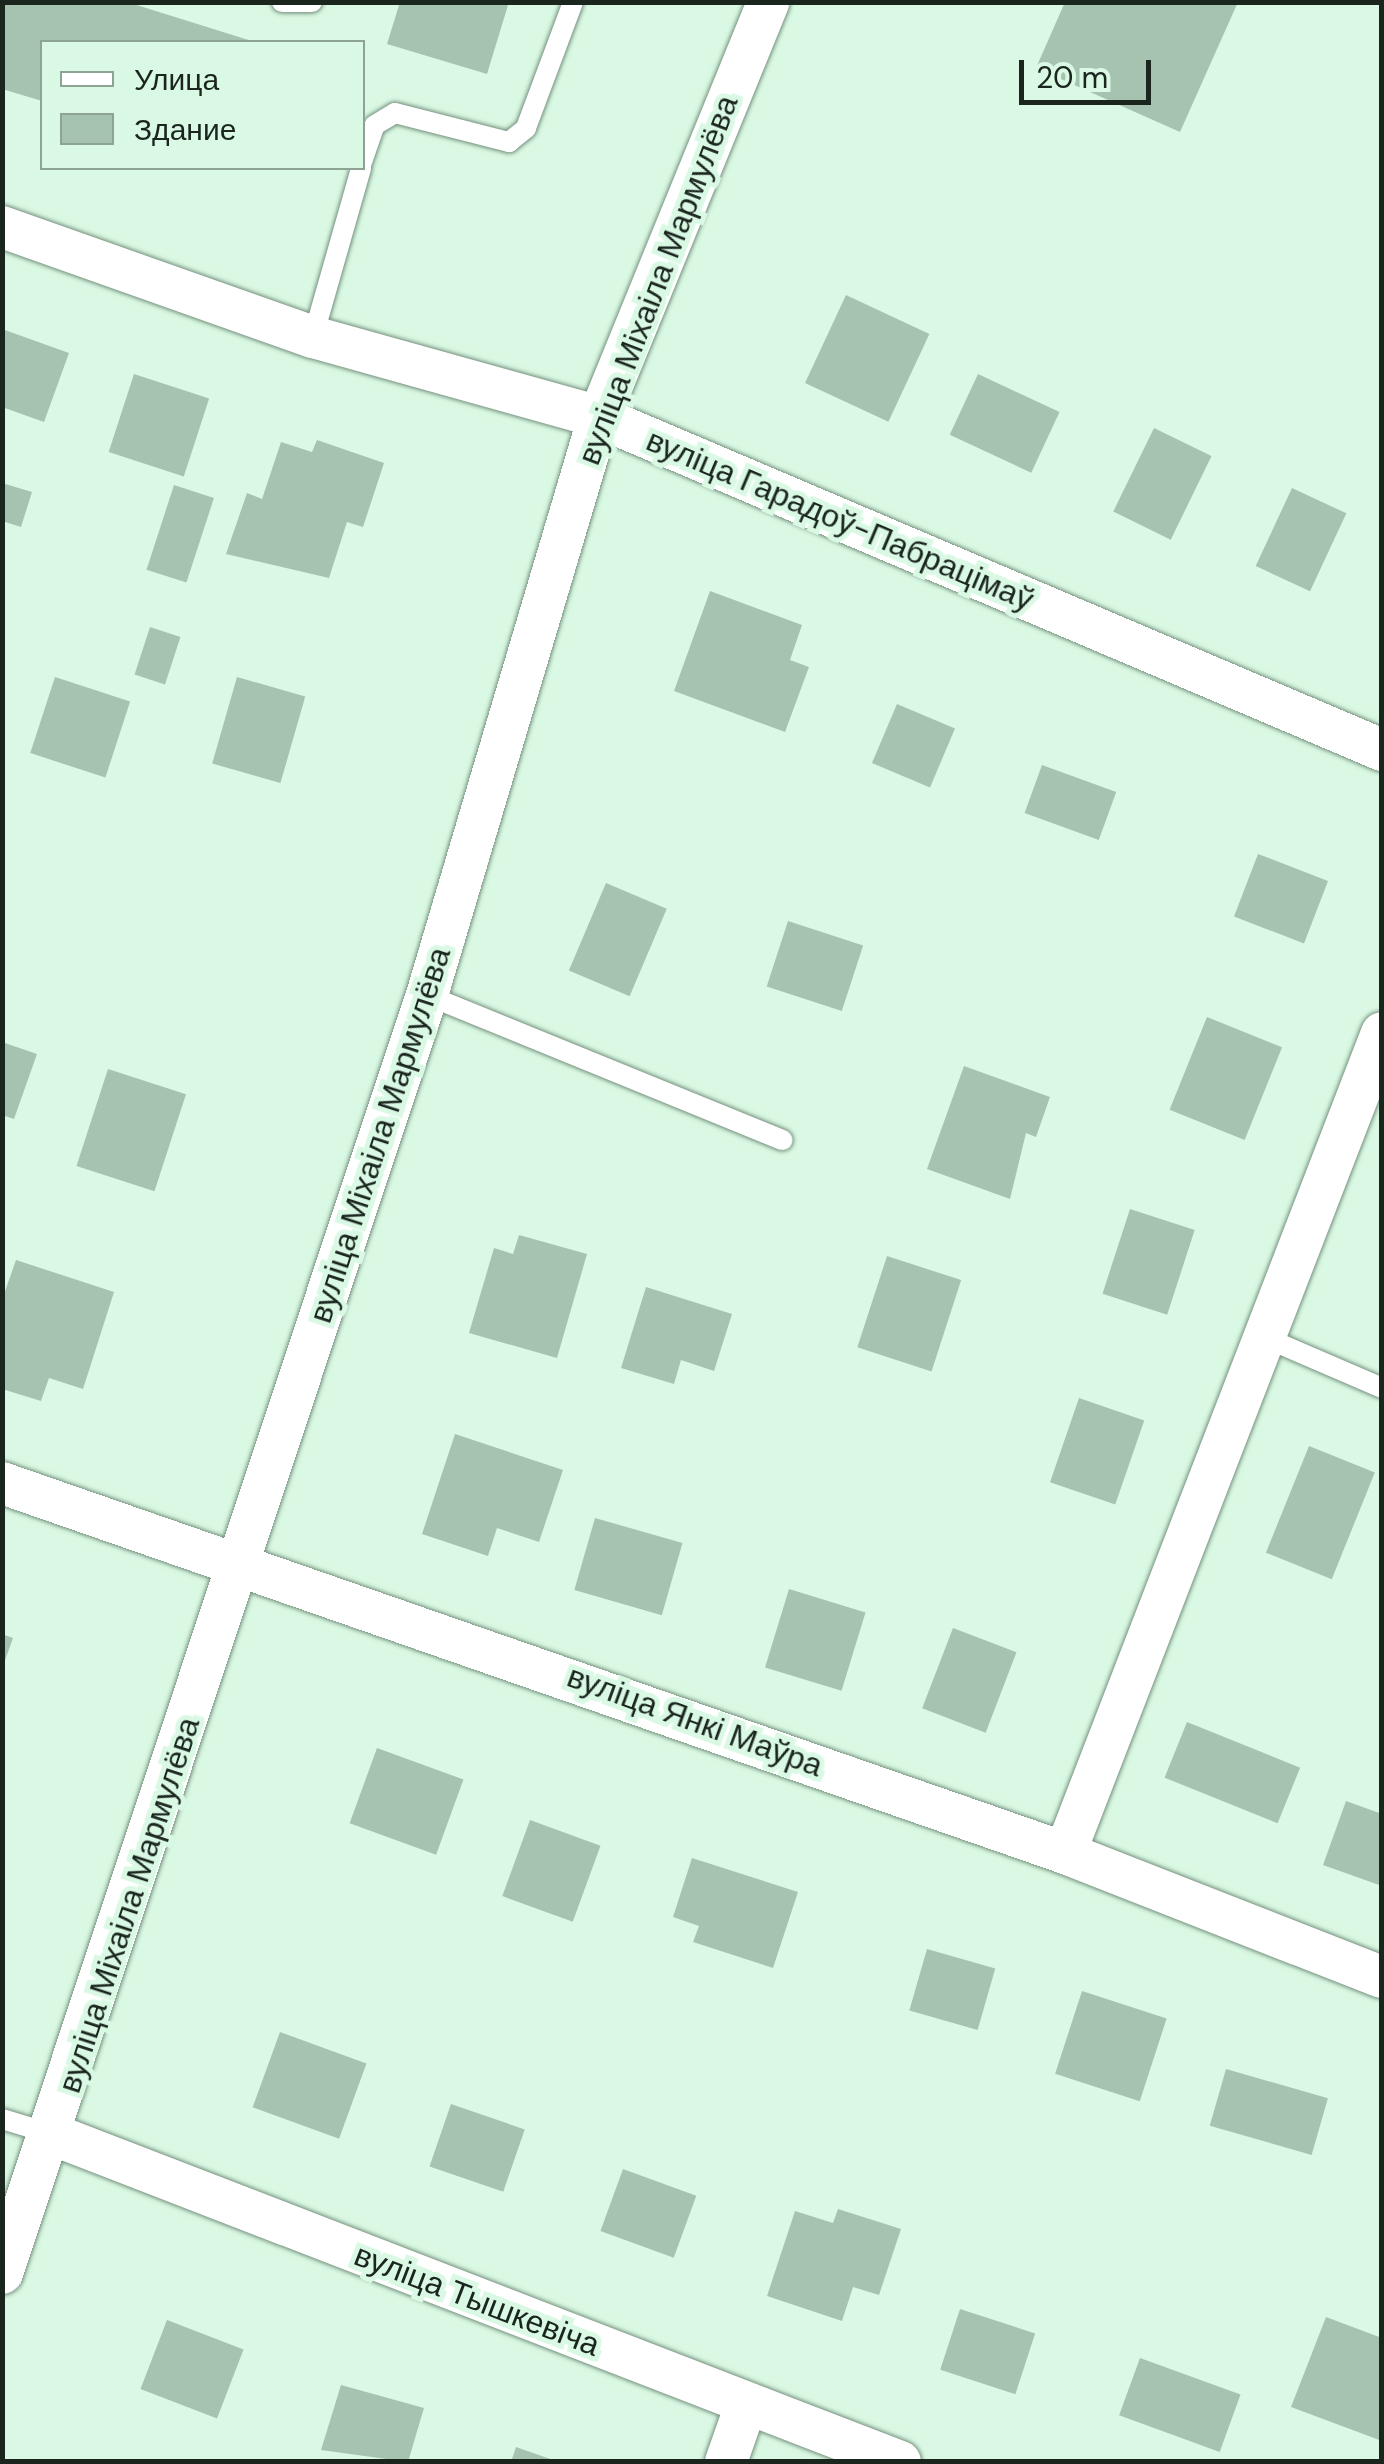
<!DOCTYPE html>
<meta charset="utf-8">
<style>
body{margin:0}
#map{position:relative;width:1384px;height:2464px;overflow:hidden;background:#daf9e4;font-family:"DM Sans",sans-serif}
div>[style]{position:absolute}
.building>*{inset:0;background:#a6c3b0;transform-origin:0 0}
.roads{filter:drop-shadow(0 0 2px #75917e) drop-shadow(0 0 2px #75917e)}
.lane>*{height:20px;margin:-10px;padding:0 10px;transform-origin:10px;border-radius:10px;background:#fff}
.street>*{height:42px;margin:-21px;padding:0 21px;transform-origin:21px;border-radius:21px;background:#fff}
span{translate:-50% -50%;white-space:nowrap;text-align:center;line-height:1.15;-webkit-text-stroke:10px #daf9e4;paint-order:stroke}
.street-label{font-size:32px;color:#1a251e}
.frame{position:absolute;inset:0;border:5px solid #1a251e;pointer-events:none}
.legend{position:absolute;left:40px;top:40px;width:325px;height:130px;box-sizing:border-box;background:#daf9e4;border:2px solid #8da495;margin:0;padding:12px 18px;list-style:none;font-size:30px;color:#1a251e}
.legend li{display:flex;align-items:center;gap:20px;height:50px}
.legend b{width:50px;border:2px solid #8da495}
.scale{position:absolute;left:1019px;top:60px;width:132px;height:45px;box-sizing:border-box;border:5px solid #1a251e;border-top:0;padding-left:12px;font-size:30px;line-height:35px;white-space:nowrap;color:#1a251e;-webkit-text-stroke:8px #daf9e4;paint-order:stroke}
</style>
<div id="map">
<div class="building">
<div style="clip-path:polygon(2px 2px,127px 2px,255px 42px,42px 42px,42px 101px,2px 89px)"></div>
<div style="clip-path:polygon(400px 2px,509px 2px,487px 74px,387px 44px)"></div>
<div style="clip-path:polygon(1065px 2px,1238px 2px,1180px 132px,1036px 68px)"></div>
<div style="left:846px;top:295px;width:92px;height:97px;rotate:25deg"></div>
<div style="clip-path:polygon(2px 329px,69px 353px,44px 422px,2px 407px)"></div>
<div style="left:134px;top:374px;width:79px;height:82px;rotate:18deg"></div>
<div style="left:978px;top:374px;width:90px;height:67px;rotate:25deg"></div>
<div style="left:1154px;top:428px;width:64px;height:93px;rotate:26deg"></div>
<div style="clip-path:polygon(317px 440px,384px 463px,363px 527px,347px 522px,329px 578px,226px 554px,247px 493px,262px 499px,281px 442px,312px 452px)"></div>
<div style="clip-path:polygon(2px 483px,32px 492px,21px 527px,2px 521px)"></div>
<div style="left:174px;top:485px;width:42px;height:89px;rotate:18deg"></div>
<div style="left:1292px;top:488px;width:60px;height:86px;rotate:25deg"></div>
<div style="clip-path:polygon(710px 591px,802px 625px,790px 660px,809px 667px,785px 732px,674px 691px)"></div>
<div style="left:150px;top:627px;width:32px;height:50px;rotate:18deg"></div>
<div style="left:55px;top:677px;width:79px;height:80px;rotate:18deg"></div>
<div style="left:237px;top:677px;width:71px;height:90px;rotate:16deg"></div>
<div style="left:897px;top:704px;width:63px;height:64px;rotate:23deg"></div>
<div style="left:1042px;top:765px;width:79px;height:51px;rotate:20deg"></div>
<div style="left:1258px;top:854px;width:75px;height:67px;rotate:21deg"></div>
<div style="left:606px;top:883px;width:66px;height:95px;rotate:23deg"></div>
<div style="left:788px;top:921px;width:79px;height:69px;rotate:18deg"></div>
<div style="left:1207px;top:1017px;width:81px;height:100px;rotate:22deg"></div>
<div style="clip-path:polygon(2px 1042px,37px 1054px,14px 1119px,2px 1115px)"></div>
<div style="clip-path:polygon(964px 1066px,1050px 1097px,1036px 1137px,1026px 1133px,1010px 1199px,927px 1169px)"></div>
<div style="left:108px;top:1069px;width:82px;height:102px;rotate:18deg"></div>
<div style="left:1130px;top:1209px;width:68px;height:89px;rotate:18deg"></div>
<div style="clip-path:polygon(519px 1235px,587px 1254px,557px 1358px,469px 1333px,494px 1248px,513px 1254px)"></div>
<div style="left:887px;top:1256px;width:78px;height:96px;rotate:18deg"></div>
<div style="clip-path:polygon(16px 1260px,114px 1292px,83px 1389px,49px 1378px,41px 1401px,2px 1389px,2px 1300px)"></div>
<div style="clip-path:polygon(646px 1287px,732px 1314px,714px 1371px,681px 1360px,674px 1384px,621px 1368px)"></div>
<div style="left:1079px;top:1398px;width:69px;height:89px;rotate:19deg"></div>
<div style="clip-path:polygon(455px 1434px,563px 1470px,539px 1542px,497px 1528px,488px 1556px,422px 1534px)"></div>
<div style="left:1309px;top:1446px;width:71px;height:115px;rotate:22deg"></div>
<div style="left:595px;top:1518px;width:91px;height:75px;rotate:16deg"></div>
<div style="left:789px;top:1589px;width:80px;height:82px;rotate:17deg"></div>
<div style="left:953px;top:1628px;width:68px;height:86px;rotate:21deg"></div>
<div style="clip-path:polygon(2px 1634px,13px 1638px,3px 1666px,2px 1666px)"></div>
<div style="left:1187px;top:1722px;width:122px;height:60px;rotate:22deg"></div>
<div style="left:377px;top:1748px;width:92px;height:80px;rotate:20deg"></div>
<div style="clip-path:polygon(1346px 1801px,1382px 1814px,1382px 1886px,1323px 1865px)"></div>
<div style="left:530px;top:1820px;width:75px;height:81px;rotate:20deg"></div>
<div style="clip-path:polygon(692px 1858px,798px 1892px,773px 1968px,693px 1942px,699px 1926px,673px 1917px)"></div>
<div style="left:927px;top:1949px;width:71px;height:64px;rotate:16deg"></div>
<div style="left:1082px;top:1991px;width:89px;height:87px;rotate:18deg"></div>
<div style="left:280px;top:2032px;width:92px;height:80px;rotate:20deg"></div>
<div style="left:1226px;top:2069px;width:106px;height:59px;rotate:16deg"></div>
<div style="left:451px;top:2104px;width:78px;height:66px;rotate:19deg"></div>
<div style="left:623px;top:2169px;width:78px;height:66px;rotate:20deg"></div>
<div style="clip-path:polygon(838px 2209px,901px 2229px,879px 2295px,853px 2287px,842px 2321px,767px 2296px,795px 2211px,833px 2223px)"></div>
<div style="left:960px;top:2309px;width:79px;height:64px;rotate:18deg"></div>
<div style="clip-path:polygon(1326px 2317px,1382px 2338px,1382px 2441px,1291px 2407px)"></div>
<div style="left:167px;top:2320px;width:82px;height:74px;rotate:21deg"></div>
<div style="left:1140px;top:2358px;width:107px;height:61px;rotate:20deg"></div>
<div style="clip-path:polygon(341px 2385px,424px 2408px,408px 2462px,321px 2450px)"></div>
<div style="clip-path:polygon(516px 2447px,556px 2461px,555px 2462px,511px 2462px)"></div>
</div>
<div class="roads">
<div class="lane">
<div style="left:282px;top:2px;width:30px"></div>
<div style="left:362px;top:162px;width:39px;rotate:-71deg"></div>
<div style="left:375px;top:125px;width:23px;rotate:-31deg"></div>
<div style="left:395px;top:113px;width:118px;rotate:14.3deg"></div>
<div style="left:509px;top:142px;width:22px;rotate:-39deg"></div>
<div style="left:526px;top:128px;width:134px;rotate:-69.5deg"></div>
<div style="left:313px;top:337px;width:176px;rotate:-74.1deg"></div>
<div style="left:427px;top:995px;width:384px;rotate:22.2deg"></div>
<div style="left:1266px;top:1338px;width:126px;rotate:23.3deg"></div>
<div style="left:2px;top:2119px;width:52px;rotate:16.7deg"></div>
</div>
<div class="street">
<div style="left:2px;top:227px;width:330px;rotate:19.5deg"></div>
<div style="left:313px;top:337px;width:297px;rotate:15.6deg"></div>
<div style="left:599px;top:417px;width:851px;rotate:23.04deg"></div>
<div style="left:2px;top:1483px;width:1126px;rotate:19.19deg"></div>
<div style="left:1065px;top:1853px;width:340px;rotate:21.4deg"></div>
<div style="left:1065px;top:1853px;width:879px;rotate:-68.86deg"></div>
<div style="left:54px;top:2135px;width:907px;rotate:21.13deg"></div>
<div style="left:2px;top:2273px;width:1347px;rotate:-71.61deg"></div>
<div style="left:427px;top:995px;width:603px;rotate:-73.43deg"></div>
<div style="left:599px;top:417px;width:448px;rotate:-67.8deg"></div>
<div style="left:726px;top:2462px;width:60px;rotate:-70.7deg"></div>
</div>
</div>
<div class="street-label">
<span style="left:658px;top:280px;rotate:-69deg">вуліца Міхаіла Мармулёва</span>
<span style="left:840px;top:520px;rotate:23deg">вуліца Гарадоў-Пабрацімаў</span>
<span style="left:380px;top:1135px;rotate:-72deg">вуліца Міхаіла Мармулёва</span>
<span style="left:695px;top:1721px;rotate:20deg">вуліца Янкі Маўра</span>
<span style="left:129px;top:1905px;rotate:-72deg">вуліца Міхаіла Мармулёва</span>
<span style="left:477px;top:2300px;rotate:21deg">вуліца Тышкевіча</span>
</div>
<div class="frame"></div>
<ul class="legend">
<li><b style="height:12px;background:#fff"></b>Улица</li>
<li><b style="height:28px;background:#a6c3b0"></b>Здание</li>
</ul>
<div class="scale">20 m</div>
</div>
